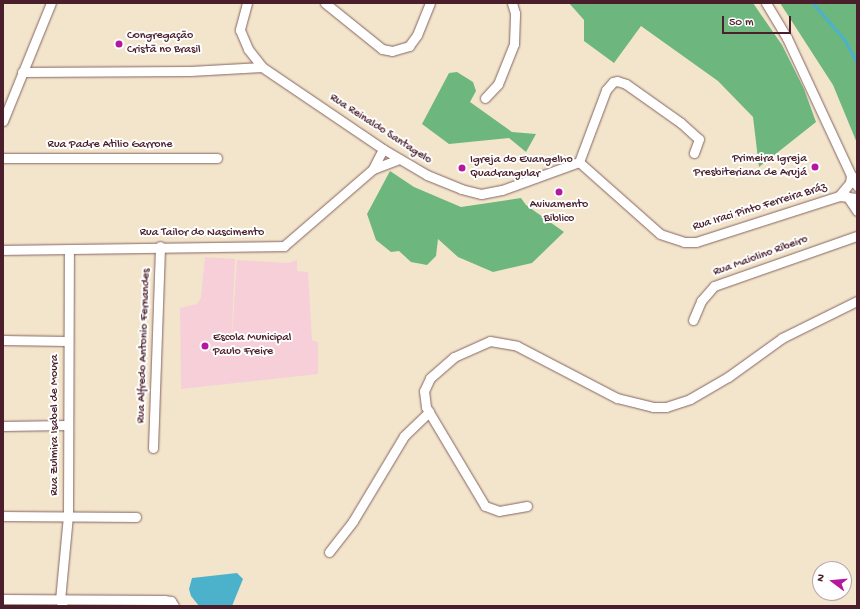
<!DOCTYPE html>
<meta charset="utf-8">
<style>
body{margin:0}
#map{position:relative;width:860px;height:609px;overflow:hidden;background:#f3e5cb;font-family:"Gochi Hand",sans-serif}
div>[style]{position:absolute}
.built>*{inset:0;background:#f6cfd8}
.forest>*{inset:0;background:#6db67e}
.water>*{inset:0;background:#4cb2cb}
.stream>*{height:2.5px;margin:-1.25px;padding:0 1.25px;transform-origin:1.25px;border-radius:1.25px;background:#4cb2cb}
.roads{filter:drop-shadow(0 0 1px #856463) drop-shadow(0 0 1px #856463)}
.minor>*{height:9px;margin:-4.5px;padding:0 4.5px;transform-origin:4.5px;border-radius:4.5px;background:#fff}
.dots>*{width:11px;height:11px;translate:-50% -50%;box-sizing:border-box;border:2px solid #fff;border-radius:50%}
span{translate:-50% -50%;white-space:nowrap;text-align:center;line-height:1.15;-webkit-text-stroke:4px #fff;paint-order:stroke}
.poi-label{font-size:12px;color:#4a1f2b}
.left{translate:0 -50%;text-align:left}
.right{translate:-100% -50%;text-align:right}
.street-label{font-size:12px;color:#4a1f2b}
.frame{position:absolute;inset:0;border:4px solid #4a1f2b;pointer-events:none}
.north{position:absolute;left:812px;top:561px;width:40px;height:40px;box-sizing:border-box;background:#fff;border:1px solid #b7a5aa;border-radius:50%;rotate:286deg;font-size:11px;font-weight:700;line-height:16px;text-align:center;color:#4a1f2b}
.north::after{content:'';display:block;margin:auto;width:14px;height:18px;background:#b5179e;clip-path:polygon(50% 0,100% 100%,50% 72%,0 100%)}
.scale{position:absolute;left:722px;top:16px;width:69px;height:18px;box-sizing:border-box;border:2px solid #4a1f2b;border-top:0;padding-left:5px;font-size:12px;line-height:14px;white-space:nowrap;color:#4a1f2b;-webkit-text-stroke:3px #fff;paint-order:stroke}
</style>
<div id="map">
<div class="built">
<div style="clip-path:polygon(205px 257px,235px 259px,231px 351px,237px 260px,288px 263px,297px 260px,297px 271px,308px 272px,312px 340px,318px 342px,318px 374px,181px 389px,180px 308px,197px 304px,201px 298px)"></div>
</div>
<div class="forest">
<div style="clip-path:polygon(569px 3px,753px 3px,782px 45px,804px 89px,816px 122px,759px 167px,753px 117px,718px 81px,641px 26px,614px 63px,584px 41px,584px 20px)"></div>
<div style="clip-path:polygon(780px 3px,857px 3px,857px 143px,833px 85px)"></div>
<div style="clip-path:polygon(457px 72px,473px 82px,476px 91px,470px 102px,512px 132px,536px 134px,526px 152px,509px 138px,449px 144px,422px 124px,449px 73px)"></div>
<div style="clip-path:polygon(390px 171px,414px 187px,461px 207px,521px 198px,526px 205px,564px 232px,532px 263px,493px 272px,458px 257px,438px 239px,436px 256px,427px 265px,411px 262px,399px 251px,391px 252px,376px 240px,367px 214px)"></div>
</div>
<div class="water">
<div style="clip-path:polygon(237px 573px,243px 579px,232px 606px,199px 606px,191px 596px,189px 589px,192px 578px)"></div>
</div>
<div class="stream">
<div style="left:813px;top:3px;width:49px;rotate:49.1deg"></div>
<div style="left:845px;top:40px;width:26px;rotate:62deg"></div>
</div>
<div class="roads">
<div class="minor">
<div style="left:247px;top:3px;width:28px;rotate:105deg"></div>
<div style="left:240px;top:30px;width:21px;rotate:67deg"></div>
<div style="left:248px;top:49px;width:23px;rotate:52deg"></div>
<div style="left:262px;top:67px;width:146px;rotate:34.1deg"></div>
<div style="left:383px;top:149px;width:51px;rotate:30.6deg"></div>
<div style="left:427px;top:175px;width:37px;rotate:22deg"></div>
<div style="left:461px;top:189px;width:21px;rotate:14deg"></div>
<div style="left:481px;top:194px;width:21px;rotate:-11deg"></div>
<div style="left:502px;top:190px;width:82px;rotate:-20deg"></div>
<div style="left:325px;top:3px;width:73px;rotate:38.9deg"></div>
<div style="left:382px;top:49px;width:10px;rotate:11deg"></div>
<div style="left:392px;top:51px;width:18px;rotate:-16deg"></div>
<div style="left:409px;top:46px;width:14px;rotate:-54deg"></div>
<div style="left:417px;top:35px;width:35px;rotate:-68deg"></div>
<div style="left:766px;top:3px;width:41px;rotate:59deg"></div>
<div style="left:787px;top:38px;width:151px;rotate:65deg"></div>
<div style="left:22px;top:72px;width:168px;rotate:-0.3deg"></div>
<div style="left:190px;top:71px;width:72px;rotate:-3.2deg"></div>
<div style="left:485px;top:98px;width:19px;rotate:-47deg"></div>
<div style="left:498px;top:84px;width:43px;rotate:-68.2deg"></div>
<div style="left:514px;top:44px;width:31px;rotate:-88deg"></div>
<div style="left:515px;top:13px;width:10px;rotate:-107deg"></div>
<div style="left:3px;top:121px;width:127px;rotate:-67.9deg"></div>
<div style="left:383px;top:149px;width:22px;rotate:117deg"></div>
<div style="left:373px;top:169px;width:28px;rotate:-21deg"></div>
<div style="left:3px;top:158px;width:214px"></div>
<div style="left:579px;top:162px;width:108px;rotate:41.6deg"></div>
<div style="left:660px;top:234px;width:25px;rotate:18deg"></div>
<div style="left:684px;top:242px;width:12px"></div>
<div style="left:696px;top:242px;width:150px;rotate:-17.8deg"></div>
<div style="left:839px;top:196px;width:18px;rotate:6deg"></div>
<div style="left:579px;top:162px;width:77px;rotate:-69.4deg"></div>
<div style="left:606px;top:90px;width:11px;rotate:-49deg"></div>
<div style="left:613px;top:82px;width:4px;rotate:-14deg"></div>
<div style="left:617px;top:81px;width:9px;rotate:18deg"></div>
<div style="left:626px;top:84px;width:67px;rotate:35.3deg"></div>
<div style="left:681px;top:123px;width:24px;rotate:42deg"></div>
<div style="left:699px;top:139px;width:15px;rotate:110deg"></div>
<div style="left:839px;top:196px;width:17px;rotate:-50deg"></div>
<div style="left:850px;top:183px;width:8px;rotate:-83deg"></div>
<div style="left:851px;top:175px;width:13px;rotate:61deg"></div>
<div style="left:847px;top:196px;width:18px;rotate:56deg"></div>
<div style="left:3px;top:250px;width:281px;rotate:-0.8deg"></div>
<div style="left:284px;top:246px;width:118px;rotate:-40.9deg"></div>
<div style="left:693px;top:320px;width:21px;rotate:-67deg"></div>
<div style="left:701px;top:301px;width:20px;rotate:-49deg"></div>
<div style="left:714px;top:286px;width:151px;rotate:-19.3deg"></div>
<div style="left:3px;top:340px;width:64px;rotate:0.9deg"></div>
<div style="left:3px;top:426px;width:64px;rotate:-0.9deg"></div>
<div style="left:153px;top:448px;width:202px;rotate:-88deg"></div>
<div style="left:527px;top:506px;width:28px;rotate:170deg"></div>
<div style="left:499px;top:511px;width:15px;rotate:-160deg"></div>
<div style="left:485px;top:506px;width:115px;rotate:-120.8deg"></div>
<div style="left:426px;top:407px;width:16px;rotate:-97deg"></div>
<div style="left:424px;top:391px;width:14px;rotate:-65deg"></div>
<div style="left:430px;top:378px;width:32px;rotate:-41deg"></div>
<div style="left:454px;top:357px;width:39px;rotate:-24deg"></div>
<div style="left:490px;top:341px;width:27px;rotate:10deg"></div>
<div style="left:517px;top:346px;width:113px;rotate:27.5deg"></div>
<div style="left:617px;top:398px;width:37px;rotate:14deg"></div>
<div style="left:653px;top:407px;width:13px"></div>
<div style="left:666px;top:407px;width:25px;rotate:-18deg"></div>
<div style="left:690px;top:399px;width:44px;rotate:-30.1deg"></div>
<div style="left:728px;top:377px;width:67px;rotate:-35.8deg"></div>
<div style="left:782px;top:338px;width:84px;rotate:-26.3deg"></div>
<div style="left:3px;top:516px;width:133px;rotate:0.4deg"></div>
<div style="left:329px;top:552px;width:39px;rotate:-52deg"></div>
<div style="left:353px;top:521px;width:99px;rotate:-59deg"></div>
<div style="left:404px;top:436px;width:35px;rotate:-44deg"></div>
<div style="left:3px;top:599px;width:161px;rotate:0.4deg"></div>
<div style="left:164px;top:600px;width:7px;rotate:8deg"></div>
<div style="left:171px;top:601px;width:6px;rotate:59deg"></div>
<div style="left:63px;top:606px;width:7px;rotate:-117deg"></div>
<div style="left:60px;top:600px;width:85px;rotate:-84.6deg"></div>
<div style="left:68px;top:515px;width:266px;rotate:-89.8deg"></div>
</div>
</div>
<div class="dots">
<div style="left:119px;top:44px;background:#b5179e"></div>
<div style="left:815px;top:167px;background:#b5179e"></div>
<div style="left:462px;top:168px;background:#b5179e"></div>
<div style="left:559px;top:192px;background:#b5179e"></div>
<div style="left:205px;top:346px;background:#b5179e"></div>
</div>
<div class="poi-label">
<span class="left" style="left:127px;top:44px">Congregação<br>Cristã no Brasil</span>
<span class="right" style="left:807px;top:167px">Primeira Igreja<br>Presbiteriana de Arujá</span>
<span class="left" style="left:470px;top:168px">Igreja do Evangelho<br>Quadrangular</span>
<span style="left:559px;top:213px">Avivamento<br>Biblico</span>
<span class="left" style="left:213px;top:346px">Escola Municipal<br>Paulo Freire</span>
</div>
<div class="street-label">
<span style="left:380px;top:130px;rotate:33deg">Rua Reinaldo Santagelo</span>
<span style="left:110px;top:146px">Rua Padre Atilio Garrone</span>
<span style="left:760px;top:208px;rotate:-17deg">Rua Iraci Pinto Ferreira Bráz</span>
<span style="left:202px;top:234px">Rua Tailor do Nascimento</span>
<span style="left:761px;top:257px;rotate:-20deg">Rua Maiolino Ribeiro</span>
<span style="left:145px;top:346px;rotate:-88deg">Rua Alfredo Antonio Fernandes</span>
<span style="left:56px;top:425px;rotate:-90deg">Rua Zulmira Isabel de Moura</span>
</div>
<div class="frame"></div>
<div class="north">N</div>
<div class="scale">50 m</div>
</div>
